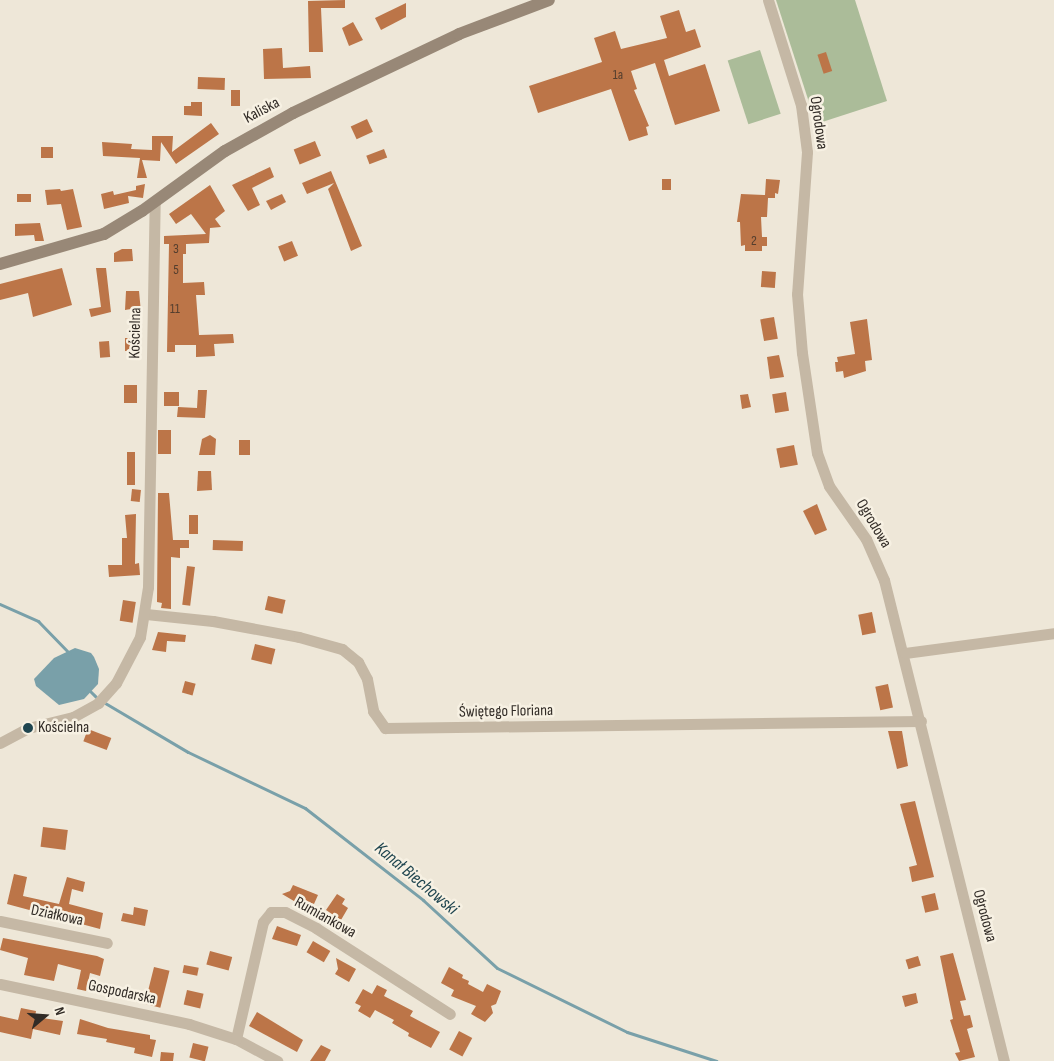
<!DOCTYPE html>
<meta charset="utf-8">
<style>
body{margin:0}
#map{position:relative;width:1054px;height:1061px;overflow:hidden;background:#eee7d8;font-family:"Sofia Sans Condensed",sans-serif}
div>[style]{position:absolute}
.green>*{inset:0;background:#abbc99;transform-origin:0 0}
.water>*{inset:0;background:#79a0a9}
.stream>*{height:3px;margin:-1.5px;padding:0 1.5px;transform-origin:1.5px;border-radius:1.5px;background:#79a0a9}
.building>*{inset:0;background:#bc7548;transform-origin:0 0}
.street>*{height:11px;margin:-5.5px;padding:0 5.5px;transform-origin:5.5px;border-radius:5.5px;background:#c5b8a5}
.secondary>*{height:12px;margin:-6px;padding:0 6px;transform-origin:6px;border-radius:6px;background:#988877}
.dots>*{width:14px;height:14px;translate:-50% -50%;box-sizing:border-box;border:2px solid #f7f1e3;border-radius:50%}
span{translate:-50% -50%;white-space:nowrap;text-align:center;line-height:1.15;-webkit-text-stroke:5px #f7f1e3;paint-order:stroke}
.number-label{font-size:14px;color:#543e2e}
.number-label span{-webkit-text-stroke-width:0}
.street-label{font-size:16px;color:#312b26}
.poi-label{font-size:16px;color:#312b26}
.left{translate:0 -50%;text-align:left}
.water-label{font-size:18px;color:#1f454f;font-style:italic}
.north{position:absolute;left:20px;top:991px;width:50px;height:50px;-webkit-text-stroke:4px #f7f1e3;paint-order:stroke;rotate:72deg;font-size:14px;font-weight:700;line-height:20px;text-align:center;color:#312b26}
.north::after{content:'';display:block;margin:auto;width:18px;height:22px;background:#312b26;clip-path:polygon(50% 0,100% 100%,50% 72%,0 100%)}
</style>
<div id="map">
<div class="green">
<div style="clip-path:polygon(776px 0,855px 0,887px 101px,816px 124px)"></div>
<div style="left:760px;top:50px;width:67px;height:34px;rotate:72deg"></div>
</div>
<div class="water">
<div style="clip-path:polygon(75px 648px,91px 653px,94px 657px,99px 669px,98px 684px,84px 699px,59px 705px,36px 686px,34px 679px,54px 658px)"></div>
</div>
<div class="stream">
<div style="left:0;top:604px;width:42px;rotate:24.1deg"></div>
<div style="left:38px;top:621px;width:45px;rotate:45.9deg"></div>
<div style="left:90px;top:691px;width:8px;rotate:45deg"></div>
<div style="left:105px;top:703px;width:96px;rotate:30.6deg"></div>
<div style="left:188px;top:752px;width:130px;rotate:25.6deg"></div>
<div style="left:305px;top:808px;width:150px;rotate:37.9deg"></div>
<div style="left:423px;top:900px;width:100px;rotate:42.6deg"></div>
<div style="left:497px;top:968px;width:145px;rotate:26.2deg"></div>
<div style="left:627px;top:1032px;width:94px;rotate:18deg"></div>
</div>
<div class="building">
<div style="clip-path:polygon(345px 0,345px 8px,321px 8px,323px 52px,309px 52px,308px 1px)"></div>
<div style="clip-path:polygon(406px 3px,406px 17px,381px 30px,375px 18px)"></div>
<div style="clip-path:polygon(679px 10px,686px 32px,695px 29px,701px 47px,664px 60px,669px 76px,705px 64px,720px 111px,675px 125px,655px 63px,631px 71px,637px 89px,634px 90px,649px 126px,646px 127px,648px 135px,629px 141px,611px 89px,538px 113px,529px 86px,602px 62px,594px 38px,615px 31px,621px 49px,667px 38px,660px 16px)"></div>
<div style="clip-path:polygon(353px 22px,363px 40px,349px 46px,342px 28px)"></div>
<div style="clip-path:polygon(282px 48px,283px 68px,310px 66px,311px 78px,264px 79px,263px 49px)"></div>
<div style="left:826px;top:52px;width:20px;height:9px;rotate:72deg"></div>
<div style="left:198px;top:77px;width:27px;height:12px;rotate:2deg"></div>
<div style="left:231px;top:90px;width:9px;height:16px"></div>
<div style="clip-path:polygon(191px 102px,202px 102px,202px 116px,184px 115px,184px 106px,191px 106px)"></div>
<div style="left:367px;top:119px;width:14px;height:18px;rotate:65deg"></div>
<div style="clip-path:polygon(211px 123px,219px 134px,176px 164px,161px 142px,160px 161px,142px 160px,147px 178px,137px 178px,140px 158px,103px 156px,102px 142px,132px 144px,131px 149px,152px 150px,152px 136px,173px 136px,172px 152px)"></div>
<div style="left:315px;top:141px;width:16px;height:23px;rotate:68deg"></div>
<div style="left:41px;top:147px;width:12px;height:11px"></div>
<div style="left:384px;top:149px;width:9px;height:19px;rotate:69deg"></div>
<div style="clip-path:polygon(270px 167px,274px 177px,252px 188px,260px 205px,248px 211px,232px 185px)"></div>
<div style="clip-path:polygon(331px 171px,362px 246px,351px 251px,328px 189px,334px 183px,307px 194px,302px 183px)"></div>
<div style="left:662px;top:179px;width:9px;height:11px"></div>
<div style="clip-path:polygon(766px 179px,780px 180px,778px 194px,775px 193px,775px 198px,768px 198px,767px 217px,761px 217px,762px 237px,767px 237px,767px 246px,762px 246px,762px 251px,745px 251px,745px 245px,741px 246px,740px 222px,737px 222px,741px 194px,765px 195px)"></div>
<div style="clip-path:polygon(145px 184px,143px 198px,128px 196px,129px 203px,104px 209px,101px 194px,113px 191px,114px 195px,136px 190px,136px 186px)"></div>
<div style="clip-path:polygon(210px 185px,225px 211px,215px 219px,221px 227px,210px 228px,209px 243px,186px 244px,186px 254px,183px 254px,183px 283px,204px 282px,205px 295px,196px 295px,199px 335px,233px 334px,234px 343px,214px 344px,215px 356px,196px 357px,196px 345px,175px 345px,175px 352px,167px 352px,169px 244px,164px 244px,164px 236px,206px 234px,191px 214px,176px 224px,169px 214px)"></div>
<div style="clip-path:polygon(60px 189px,61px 191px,73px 189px,82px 227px,67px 230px,61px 204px,47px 205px,45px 190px)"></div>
<div style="left:17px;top:194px;width:14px;height:8px"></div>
<div style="clip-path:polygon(282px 194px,286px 202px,271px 210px,266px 201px)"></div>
<div style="clip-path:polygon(40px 223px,44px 241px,35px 241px,34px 235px,15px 236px,15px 224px)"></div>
<div style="left:292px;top:241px;width:16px;height:15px;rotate:68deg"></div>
<div style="clip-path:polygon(122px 249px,132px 249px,133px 261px,114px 262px,114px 253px)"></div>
<div style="clip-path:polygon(62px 268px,72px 305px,33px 317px,28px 293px,0 300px,0 284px)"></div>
<div style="clip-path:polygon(96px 268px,106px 268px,111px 312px,91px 317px,89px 309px,101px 307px)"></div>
<div style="left:762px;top:271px;width:14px;height:16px;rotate:4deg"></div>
<div style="clip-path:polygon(126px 291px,139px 291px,142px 323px,131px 324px,131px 309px,125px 310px)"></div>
<div style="left:774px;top:317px;width:22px;height:14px;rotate:80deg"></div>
<div style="clip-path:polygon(867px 319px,872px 360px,865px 361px,866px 371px,844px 378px,843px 371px,836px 372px,835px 362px,838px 362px,837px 357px,855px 354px,850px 322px)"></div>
<div style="left:125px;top:338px;width:13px;height:13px"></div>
<div style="left:109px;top:341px;width:16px;height:10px;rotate:86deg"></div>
<div style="clip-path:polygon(779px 355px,784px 377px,770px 379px,767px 357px)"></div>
<div style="left:124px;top:385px;width:13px;height:18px"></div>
<div style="clip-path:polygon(198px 390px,207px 390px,205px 418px,177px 417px,178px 407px,197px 408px)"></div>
<div style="left:164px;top:392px;width:15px;height:14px"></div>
<div style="left:786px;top:392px;width:19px;height:14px;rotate:81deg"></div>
<div style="clip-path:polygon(748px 394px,751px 407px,742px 409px,740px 395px)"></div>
<div style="left:158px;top:430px;width:13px;height:24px"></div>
<div style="clip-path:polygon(210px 435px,216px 439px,215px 455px,199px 455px,202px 439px)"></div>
<div style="left:239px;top:440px;width:11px;height:15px"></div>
<div style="left:794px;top:445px;width:20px;height:18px;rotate:79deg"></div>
<div style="left:127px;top:452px;width:8px;height:33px"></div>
<div style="clip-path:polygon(198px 471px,211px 471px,212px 490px,197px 491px)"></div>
<div style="left:132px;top:489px;width:9px;height:12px;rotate:6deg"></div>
<div style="clip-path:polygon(158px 493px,169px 493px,173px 540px,189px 540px,189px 548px,180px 548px,180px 558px,171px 557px,171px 609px,161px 608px,162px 603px,157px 602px)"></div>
<div style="clip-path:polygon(817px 504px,827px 530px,815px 535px,803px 511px)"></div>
<div style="clip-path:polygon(136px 514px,135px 564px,139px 563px,140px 575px,109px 577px,108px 565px,122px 565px,122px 538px,127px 538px,125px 515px)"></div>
<div style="left:189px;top:515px;width:9px;height:19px"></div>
<div style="left:213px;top:540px;width:30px;height:10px;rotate:2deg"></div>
<div style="left:187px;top:566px;width:8px;height:39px;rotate:7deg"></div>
<div style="left:268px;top:596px;width:18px;height:14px;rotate:13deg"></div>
<div style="left:123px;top:600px;width:13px;height:21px;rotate:9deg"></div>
<div style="left:872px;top:612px;width:21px;height:14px;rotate:79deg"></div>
<div style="clip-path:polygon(158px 632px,186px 635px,185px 642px,167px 641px,166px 652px,152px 650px)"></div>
<div style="left:255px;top:644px;width:21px;height:16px;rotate:14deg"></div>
<div style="left:185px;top:681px;width:11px;height:12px;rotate:15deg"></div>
<div style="left:888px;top:684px;width:24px;height:13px;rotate:78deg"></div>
<div style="left:88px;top:729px;width:25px;height:13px;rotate:21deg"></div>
<div style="clip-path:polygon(888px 731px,902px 731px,908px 766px,897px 769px)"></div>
<div style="clip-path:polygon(915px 801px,934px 877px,912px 882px,909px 867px,917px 865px,900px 804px)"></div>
<div style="left:43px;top:827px;width:25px;height:20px;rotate:7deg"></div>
<div style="clip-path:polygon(14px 874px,27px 877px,23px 896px,59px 904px,67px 877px,85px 882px,83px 892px,72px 889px,69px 904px,103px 913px,100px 929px,7px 904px)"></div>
<div style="clip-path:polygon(293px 885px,318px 895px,314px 904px,301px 899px,299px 904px,282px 894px,290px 891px)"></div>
<div style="left:935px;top:893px;width:17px;height:14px;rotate:77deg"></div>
<div style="clip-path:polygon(337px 894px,345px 899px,342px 904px,348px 908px,341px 920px,326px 910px)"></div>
<div style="clip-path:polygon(134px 907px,148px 910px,145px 926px,121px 921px,123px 913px,133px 915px)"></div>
<div style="clip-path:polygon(277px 926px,301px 935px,297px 946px,272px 939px)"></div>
<div style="clip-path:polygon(3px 938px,97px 956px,104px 959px,100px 976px,90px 973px,86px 991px,77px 989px,81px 970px,58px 964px,54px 981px,24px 975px,28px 958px,0 950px)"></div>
<div style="left:313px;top:941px;width:20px;height:13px;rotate:30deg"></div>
<div style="left:210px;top:951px;width:23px;height:14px;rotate:15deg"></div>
<div style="clip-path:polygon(953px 953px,966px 1000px,960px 1001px,964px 1016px,970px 1015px,973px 1027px,967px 1029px,975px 1057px,959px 1061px,955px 1053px,960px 1052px,950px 1020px,953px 1019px,940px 956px)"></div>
<div style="left:918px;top:956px;width:10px;height:13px;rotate:73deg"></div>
<div style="clip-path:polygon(336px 958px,356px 969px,349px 982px,335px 974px,338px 969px)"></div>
<div style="left:184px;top:965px;width:15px;height:8px;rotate:11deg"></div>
<div style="left:154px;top:967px;width:16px;height:38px;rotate:14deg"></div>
<div style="clip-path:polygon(449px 967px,463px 975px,462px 978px,469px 981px,468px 984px,483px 992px,487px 984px,501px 991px,496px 1004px,491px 1006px,493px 1013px,485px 1022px,471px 1014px,476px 1006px,451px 996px,454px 990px,441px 983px)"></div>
<div style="clip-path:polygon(377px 985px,387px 990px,384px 996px,413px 1011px,410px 1016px,440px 1032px,431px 1048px,408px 1036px,409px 1033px,392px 1023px,394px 1020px,375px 1010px,370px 1018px,358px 1011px,361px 1006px,355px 1003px,363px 989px,372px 994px)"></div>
<div style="left:187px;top:990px;width:17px;height:15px;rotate:13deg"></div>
<div style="clip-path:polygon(916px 993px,918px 1003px,905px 1007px,902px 996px)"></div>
<div style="clip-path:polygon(21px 1008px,36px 1011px,35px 1017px,63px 1021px,60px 1035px,33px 1029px,31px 1039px,0 1032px,0 1016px,18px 1020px)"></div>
<div style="clip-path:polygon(257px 1012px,303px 1040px,297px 1052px,249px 1026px)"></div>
<div style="clip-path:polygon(80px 1019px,108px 1028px,150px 1035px,150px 1039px,156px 1040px,152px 1057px,134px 1053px,135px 1048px,106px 1042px,107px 1039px,77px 1034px)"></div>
<div style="left:459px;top:1031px;width:15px;height:21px;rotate:28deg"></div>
<div style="left:193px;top:1043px;width:16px;height:15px;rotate:14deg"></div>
<div style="clip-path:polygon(321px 1045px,331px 1050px,325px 1061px,310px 1061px)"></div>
<div style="clip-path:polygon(161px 1052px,174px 1053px,173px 1061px,160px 1061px)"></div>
</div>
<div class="street">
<div style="left:768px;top:0;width:110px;rotate:72.6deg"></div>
<div style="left:801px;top:105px;width:47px;rotate:82.7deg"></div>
<div style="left:807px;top:152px;width:142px;rotate:94deg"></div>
<div style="left:797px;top:294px;width:59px;rotate:85.2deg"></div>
<div style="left:802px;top:353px;width:101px;rotate:81.5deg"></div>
<div style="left:817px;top:453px;width:35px;rotate:70deg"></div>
<div style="left:829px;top:486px;width:65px;rotate:55.1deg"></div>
<div style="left:866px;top:539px;width:45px;rotate:66.3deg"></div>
<div style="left:884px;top:580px;width:496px;rotate:76deg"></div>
<div style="left:146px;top:614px;width:67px;rotate:6deg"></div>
<div style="left:213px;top:621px;width:87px;rotate:10.5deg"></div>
<div style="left:299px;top:637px;width:45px;rotate:15.6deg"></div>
<div style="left:342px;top:649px;width:21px;rotate:39deg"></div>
<div style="left:358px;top:662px;width:19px;rotate:62deg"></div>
<div style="left:367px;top:679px;width:33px;rotate:79deg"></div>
<div style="left:373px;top:711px;width:21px;rotate:55deg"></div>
<div style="left:385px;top:728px;width:536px;rotate:-0.75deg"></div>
<div style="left:905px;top:653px;width:150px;rotate:-7.6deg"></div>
<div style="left:0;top:743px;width:32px;rotate:-28deg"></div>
<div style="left:28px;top:728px;width:46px;rotate:-13.7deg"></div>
<div style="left:73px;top:717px;width:29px;rotate:-29deg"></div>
<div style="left:98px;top:703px;width:27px;rotate:-48deg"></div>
<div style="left:116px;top:683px;width:52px;rotate:-62.4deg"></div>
<div style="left:140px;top:637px;width:51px;rotate:-80.9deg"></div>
<div style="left:148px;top:587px;width:385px;rotate:-89deg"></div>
<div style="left:0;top:921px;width:109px;rotate:11.6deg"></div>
<div style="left:0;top:984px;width:193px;rotate:11.9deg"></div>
<div style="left:189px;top:1024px;width:49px;rotate:17.7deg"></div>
<div style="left:236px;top:1039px;width:47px;rotate:28.2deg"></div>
<div style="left:236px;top:1039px;width:120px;rotate:-77deg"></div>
<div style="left:263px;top:922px;width:13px;rotate:-51deg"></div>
<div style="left:271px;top:912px;width:14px"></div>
<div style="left:285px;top:912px;width:35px;rotate:27deg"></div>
<div style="left:316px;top:928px;width:159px;rotate:32.7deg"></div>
</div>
<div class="secondary">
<div style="left:0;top:264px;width:108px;rotate:-16.1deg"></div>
<div style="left:104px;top:234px;width:44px;rotate:-31.2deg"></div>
<div style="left:142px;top:211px;width:102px;rotate:-35.9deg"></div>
<div style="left:225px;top:151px;width:78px;rotate:-29.2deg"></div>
<div style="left:293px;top:113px;width:184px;rotate:-25.4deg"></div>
<div style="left:459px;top:34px;width:96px;rotate:-20.7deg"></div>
</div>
<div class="dots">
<div style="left:28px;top:728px;background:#1f454f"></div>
</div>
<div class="number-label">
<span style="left:618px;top:75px">1a</span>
<span style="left:754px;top:241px">2</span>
<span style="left:176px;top:249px">3</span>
<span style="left:176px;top:270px">5</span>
<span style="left:175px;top:309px">11</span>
</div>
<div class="street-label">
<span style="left:262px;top:111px;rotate:-28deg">Kaliska</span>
<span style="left:818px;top:123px;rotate:82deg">Ogrodowa</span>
<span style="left:136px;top:333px;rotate:-89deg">Kościelna</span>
<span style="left:873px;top:524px;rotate:59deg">Ogrodowa</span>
<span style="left:506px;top:712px;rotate:-1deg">Świętego Floriana</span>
<span style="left:57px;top:916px;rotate:12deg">Działkowa</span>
<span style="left:984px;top:916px;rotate:75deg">Ogrodowa</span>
<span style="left:325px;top:918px;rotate:29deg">Rumiankowa</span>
<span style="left:122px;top:993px;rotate:12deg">Gospodarska</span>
</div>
<div class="poi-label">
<span class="left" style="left:38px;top:728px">Kościelna</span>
</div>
<div class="water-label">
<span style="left:416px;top:879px;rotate:40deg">Kanał Biechowski</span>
</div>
<div class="north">N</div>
</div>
